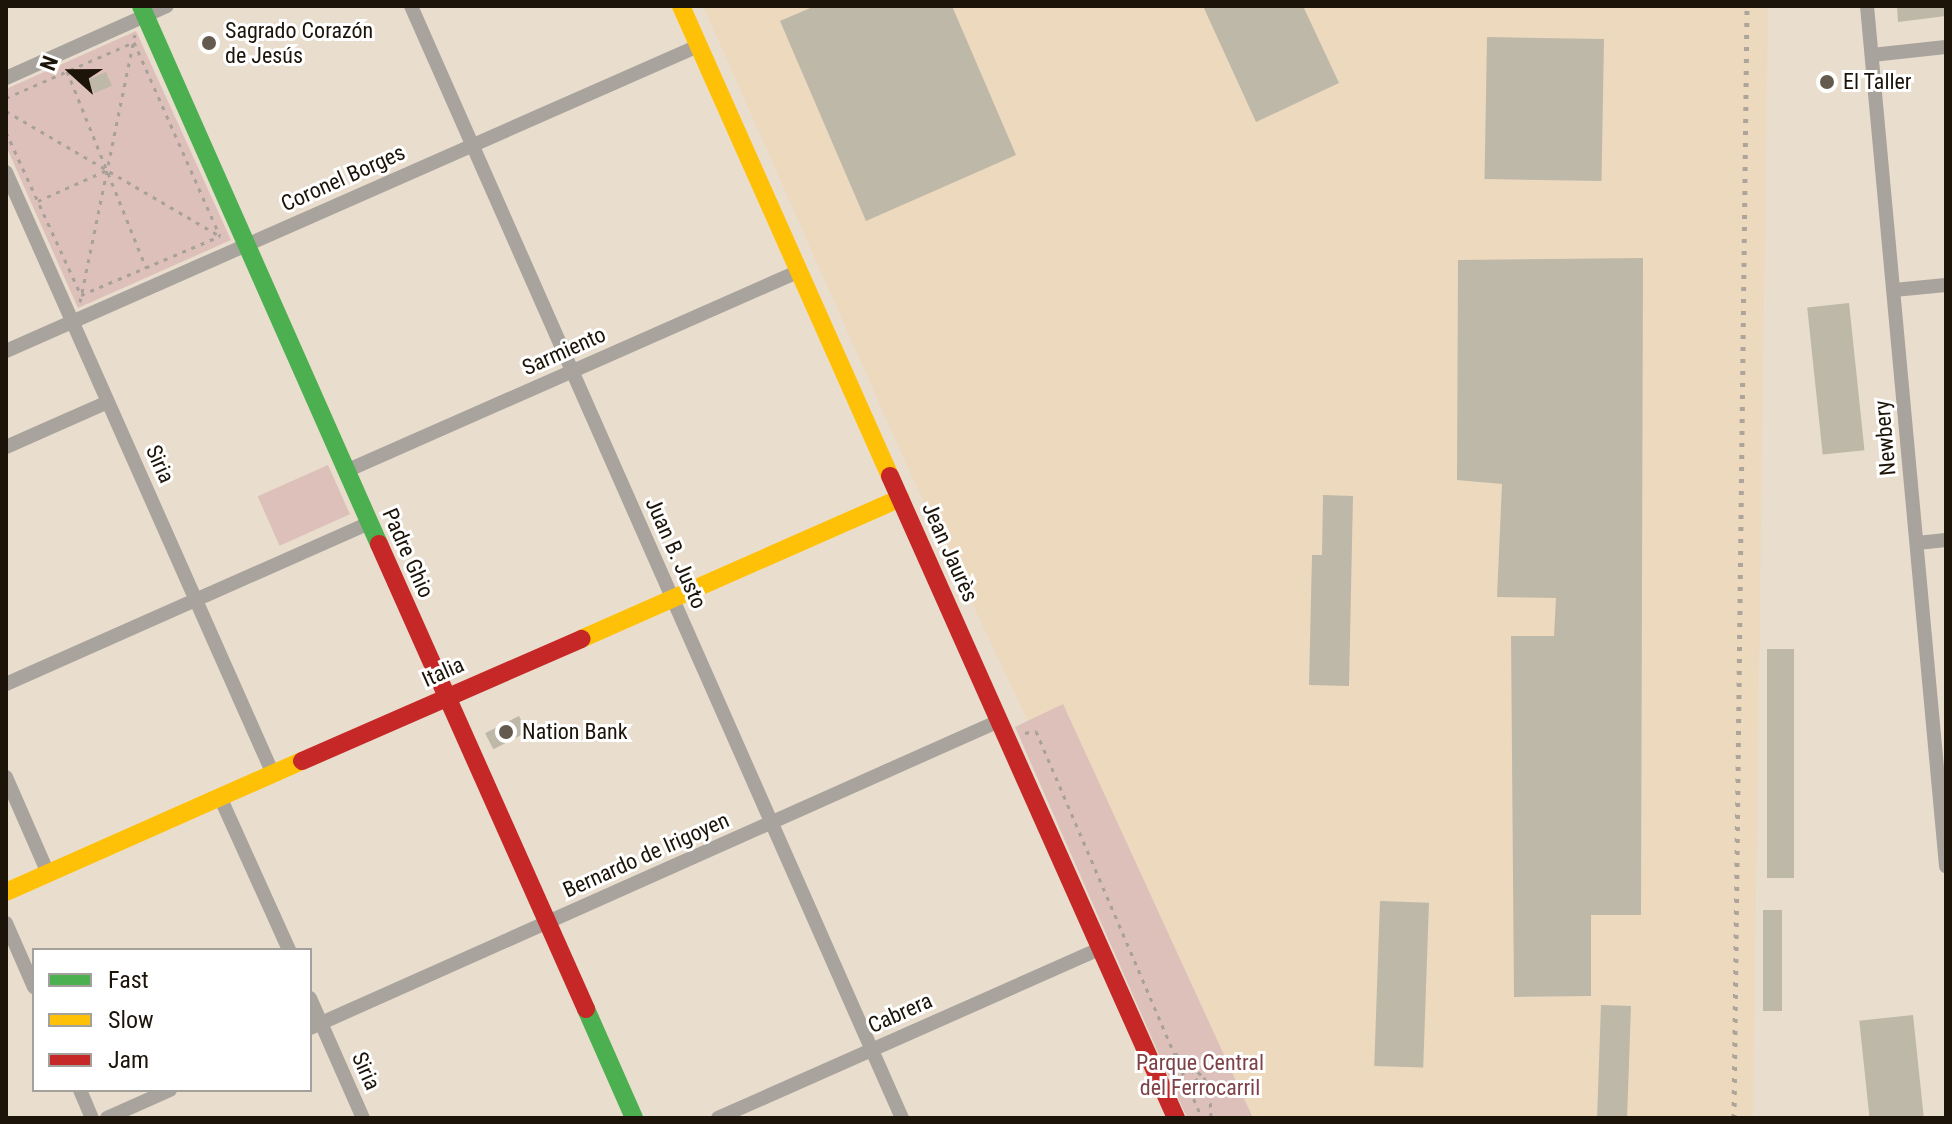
<!DOCTYPE html>
<meta charset="utf-8">
<style>
body{margin:0}
#map{position:relative;width:1952px;height:1124px;overflow:hidden;background:#e9ddcd;font-family:"Roboto Condensed",sans-serif}
div>[style]{position:absolute}
.built>*{inset:0;background:#edd9be}
.green>*{inset:0;background:#ddc0ba;transform-origin:0 0}
.building>*{inset:0;background:#beb8a9;transform-origin:0 0}
.path>*{height:3px;margin-top:-1.5px;transform-origin:0;background:repeating-linear-gradient(90deg,#a8a199 0 4px,transparent 0 10px)}
.street>*{height:14px;margin:-7px;padding:0 7px;transform-origin:7px;border-radius:7px;background:#a9a39e}
.fast>*{height:18px;margin:-9px;padding:0 9px;transform-origin:9px;border-radius:9px;background:#4caf50}
.slow>*{height:18px;margin:-9px;padding:0 9px;transform-origin:9px;border-radius:9px;background:#ffc107}
.jam>*{height:18px;margin:-9px;padding:0 9px;transform-origin:9px;border-radius:9px;background:#c62828}
.rail>*{height:5px;margin-top:-2.5px;transform-origin:0;background:repeating-linear-gradient(90deg,#ada59b 0 4px,transparent 0 12px)}
.dots>*{width:22px;height:22px;translate:-50% -50%;box-sizing:border-box;border:4px solid #fff;border-radius:50%}
span{translate:-50% -50%;white-space:nowrap;text-align:center;line-height:1.15;-webkit-text-stroke:6px #fff;paint-order:stroke}
.poi-label{font-size:22px;color:#1c1409}
.left{translate:0 -50%;text-align:left}
.street-label{font-size:22px;color:#1c1409}
.park-label{font-size:22px;color:#7d4147}
.frame{position:absolute;inset:0;border:8px solid #1c1409;pointer-events:none}
.legend{position:absolute;left:32px;top:948px;width:280px;height:144px;box-sizing:border-box;background:#fff;border:2px solid #a4a19d;margin:0;padding:10px 14px;list-style:none;font-size:24px;color:#1c1409}
.legend li{display:flex;align-items:center;gap:16px;height:40px}
.legend b{width:40px;border:2px solid #a4a19d}
.north{position:absolute;left:32px;top:32px;width:80px;height:80px;-webkit-text-stroke:6px #fff;paint-order:stroke;rotate:291deg;font-size:22px;font-weight:700;line-height:32px;text-align:center;color:#1c1409}
.north::after{content:'';display:block;margin:auto;width:28px;height:36px;background:#1c1409;clip-path:polygon(50% 0,100% 100%,50% 72%,0 100%)}
</style>
<div id="map">
<div class="built">
<div style="clip-path:polygon(703px 6px,1768px 6px,1753px 1118px,1253px 1118px,1063px 705px,1028px 721px,912px 477px)"></div>
</div>
<div class="green">
<div style="clip-path:polygon(136px 31px,231px 240px,78px 308px,6px 146px,6px 89px)"></div>
<div style="left:328px;top:465px;width:54px;height:77px;rotate:66deg"></div>
<div style="clip-path:polygon(1063px 704px,1253px 1118px,1187px 1118px,1015px 727px)"></div>
</div>
<div class="building">
<div style="clip-path:polygon(815px 6px,952px 6px,1016px 155px,866px 221px,780px 21px)"></div>
<div style="clip-path:polygon(1203px 6px,1303px 6px,1339px 83px,1256px 122px)"></div>
<div style="clip-path:polygon(1897px 6px,1946px 6px,1946px 16px,1898px 22px)"></div>
<div style="left:1487px;top:37px;width:117px;height:142px;rotate:1deg"></div>
<div style="left:106px;top:72px;width:15px;height:19px;rotate:67deg"></div>
<div style="clip-path:polygon(1643px 258px,1641px 915px,1591px 915px,1591px 996px,1514px 997px,1511px 636px,1554px 636px,1556px 598px,1497px 597px,1502px 484px,1457px 480px,1458px 260px)"></div>
<div style="left:1849px;top:303px;width:148px;height:42px;rotate:84deg"></div>
<div style="clip-path:polygon(1323px 495px,1353px 496px,1349px 686px,1309px 685px,1312px 555px,1322px 555px)"></div>
<div style="left:1767px;top:649px;width:27px;height:229px"></div>
<div style="left:519px;top:716px;width:18px;height:38px;rotate:63deg"></div>
<div style="left:1380px;top:901px;width:49px;height:165px;rotate:2deg"></div>
<div style="left:1763px;top:910px;width:19px;height:101px"></div>
<div style="left:1601px;top:1005px;width:30px;height:113px;rotate:2deg"></div>
<div style="left:1913px;top:1015px;width:104px;height:54px;rotate:84deg"></div>
</div>
<div class="path">
<div style="left:67px;top:71px;width:212px;rotate:68.1deg"></div>
<div style="left:6px;top:98px;width:140px;rotate:-23.6deg"></div>
<div style="left:134px;top:42px;width:212px;rotate:66.1deg"></div>
<div style="left:6px;top:111px;width:248px;rotate:30.3deg"></div>
<div style="left:6px;top:132px;width:179px;rotate:65.3deg"></div>
<div style="left:81px;top:295px;width:151px;rotate:-23deg"></div>
<div style="left:38px;top:201px;width:76px;rotate:-24.2deg"></div>
<div style="left:80px;top:302px;width:273px;rotate:-78.4deg"></div>
<div style="left:1025px;top:733px;width:11px;rotate:-10deg"></div>
<div style="left:1036px;top:731px;width:421px;rotate:66.8deg"></div>
<div style="left:1175px;top:1053px;width:38px;rotate:40deg"></div>
<div style="left:1204px;top:1077px;width:17px;rotate:69deg"></div>
<div style="left:1210px;top:1093px;width:25px;rotate:88deg"></div>
<div style="left:1192px;top:1069px;width:26px;rotate:67deg"></div>
<div style="left:1202px;top:1093px;width:7px;rotate:-34deg"></div>
</div>
<div class="street">
<div style="left:411px;top:6px;width:1216px;rotate:66.18deg"></div>
<div style="left:1867px;top:6px;width:864px;rotate:84.75deg"></div>
<div style="left:1872px;top:55px;width:74px;rotate:-6.2deg"></div>
<div style="left:6px;top:78px;width:176px;rotate:-24.1deg"></div>
<div style="left:6px;top:172px;width:659px;rotate:66.08deg"></div>
<div style="left:1894px;top:290px;width:52px;rotate:-5.5deg"></div>
<div style="left:6px;top:351px;width:756px;rotate:-23.79deg"></div>
<div style="left:6px;top:447px;width:111px;rotate:-23.8deg"></div>
<div style="left:346px;top:471px;width:495px;rotate:-23.8deg"></div>
<div style="left:1917px;top:543px;width:29px;rotate:-6deg"></div>
<div style="left:6px;top:684px;width:397px;rotate:-23.9deg"></div>
<div style="left:6px;top:777px;width:105px;rotate:66.4deg"></div>
<div style="left:220px;top:797px;width:168px;rotate:65.7deg"></div>
<div style="left:6px;top:923px;width:70px;rotate:66.4deg"></div>
<div style="left:310px;top:998px;width:131px;rotate:66.2deg"></div>
<div style="left:310px;top:1028px;width:754px;rotate:-24.02deg"></div>
<div style="left:80px;top:1090px;width:30px;rotate:67deg"></div>
<div style="left:107px;top:1118px;width:69px;rotate:-24deg"></div>
<div style="left:718px;top:1118px;width:418px;rotate:-23.9deg"></div>
</div>
<div class="fast">
<div style="left:141px;top:6px;width:588px;rotate:66.14deg"></div>
<div style="left:586px;top:1009px;width:119px;rotate:66.2deg"></div>
</div>
<div class="slow">
<div style="left:681px;top:6px;width:514px;rotate:66.03deg"></div>
<div style="left:581px;top:639px;width:349px;rotate:-23.8deg"></div>
<div style="left:6px;top:892px;width:324px;rotate:-23.9deg"></div>
</div>
<div class="jam">
<div style="left:890px;top:476px;width:703px;rotate:65.99deg"></div>
<div style="left:379px;top:544px;width:509px;rotate:66deg"></div>
<div style="left:302px;top:761px;width:305px;rotate:-23.6deg"></div>
</div>
<div class="rail">
<div style="left:1734px;top:1118px;width:1112px;rotate:-89.33deg"></div>
</div>
<div class="dots">
<div style="left:209px;top:43px;background:#645a4e"></div>
<div style="left:1827px;top:82px;background:#645a4e"></div>
<div style="left:506px;top:732px;background:#645a4e"></div>
</div>
<div class="poi-label">
<span class="left" style="left:225px;top:43px">Sagrado Corazón<br>de Jesús</span>
<span class="left" style="left:1843px;top:82px">El Taller</span>
<span class="left" style="left:522px;top:732px">Nation Bank</span>
</div>
<div class="street-label">
<span style="left:343px;top:178px;rotate:-24deg">Coronel Borges</span>
<span style="left:564px;top:351px;rotate:-24deg">Sarmiento</span>
<span style="left:1885px;top:438px;rotate:-95deg">Newbery</span>
<span style="left:160px;top:464px;rotate:66deg">Siria</span>
<span style="left:950px;top:552px;rotate:66deg">Jean Jaurès</span>
<span style="left:408px;top:553px;rotate:66deg">Padre Ghio</span>
<span style="left:676px;top:553px;rotate:66deg">Juan B. Justo</span>
<span style="left:443px;top:672px;rotate:-24deg">Italia</span>
<span style="left:646px;top:855px;rotate:-24deg">Bernardo de Irigoyen</span>
<span style="left:900px;top:1013px;rotate:-24deg">Cabrera</span>
<span style="left:366px;top:1071px;rotate:66deg">Siria</span>
</div>
<div class="park-label">
<span style="left:1200px;top:1075px">Parque Central<br>del Ferrocarril</span>
</div>
<div class="frame"></div>
<ul class="legend">
<li><b style="height:10px;background:#4caf50"></b>Fast</li>
<li><b style="height:10px;background:#ffc107"></b>Slow</li>
<li><b style="height:10px;background:#c62828"></b>Jam</li>
</ul>
<div class="north">N</div>
</div>
